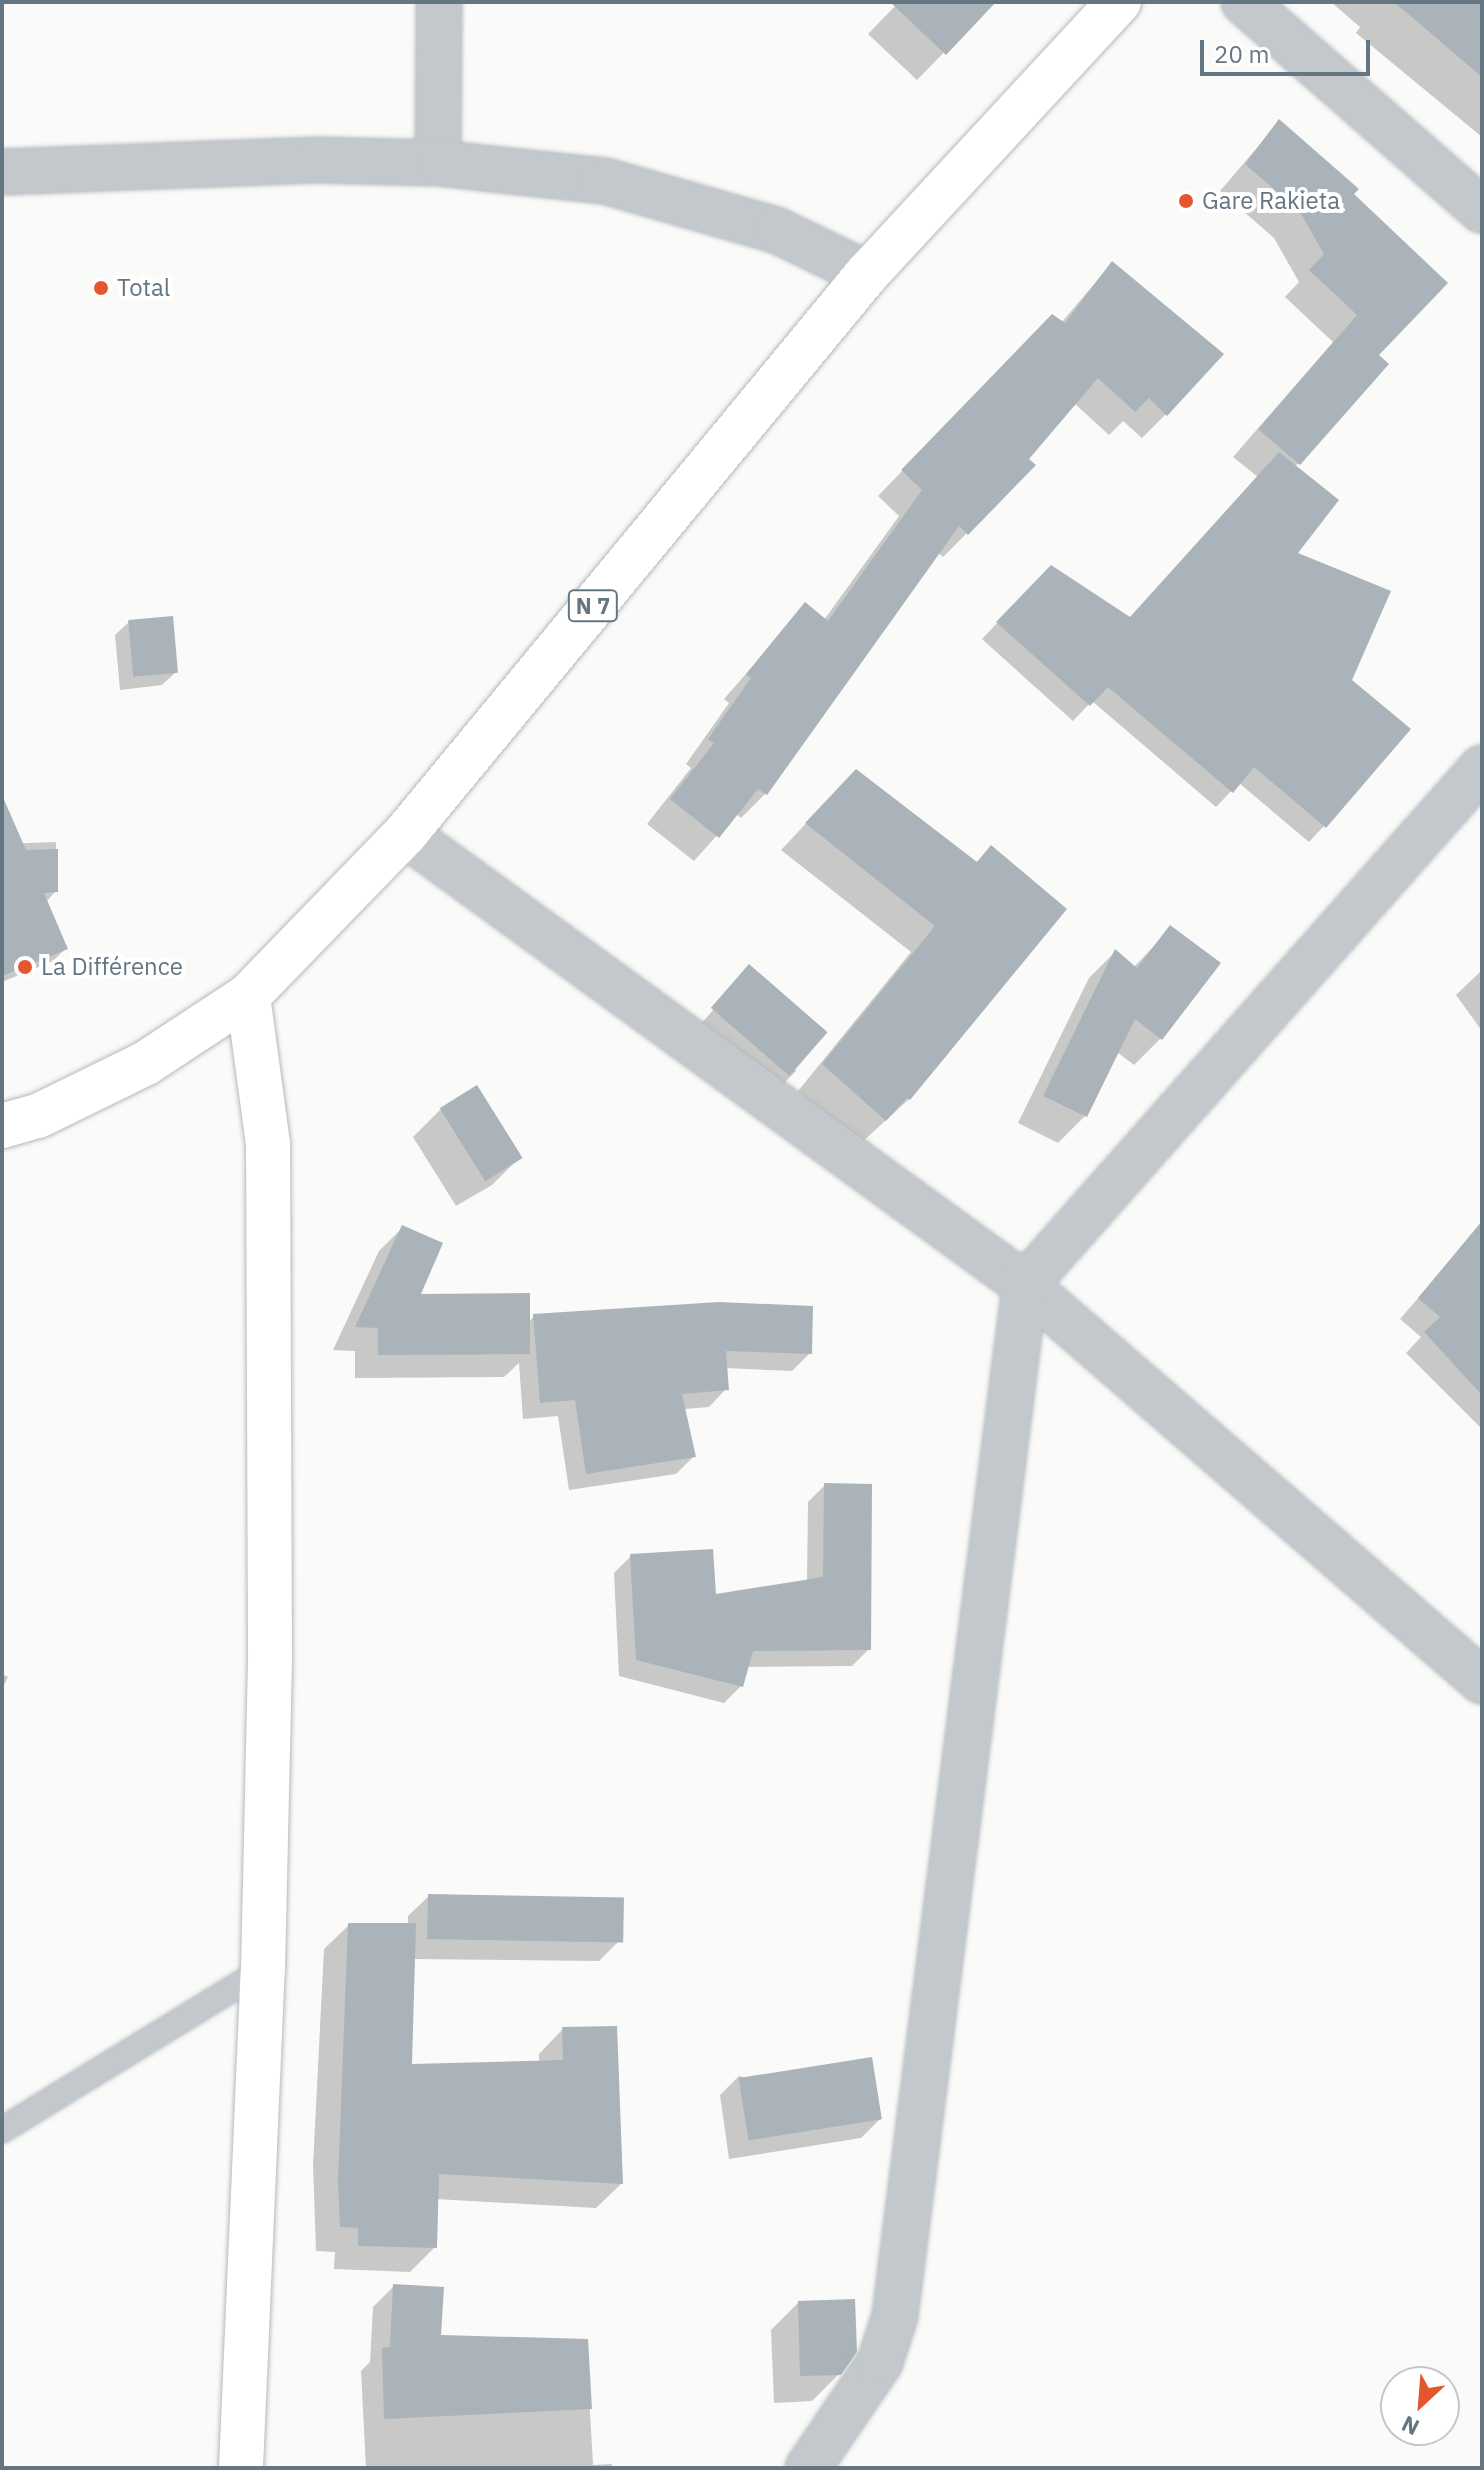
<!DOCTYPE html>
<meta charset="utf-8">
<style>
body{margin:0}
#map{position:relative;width:1484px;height:2470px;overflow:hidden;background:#fafaf8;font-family:"IBM Plex Sans",sans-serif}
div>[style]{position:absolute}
.shadow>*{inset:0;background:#0003}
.building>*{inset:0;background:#aab3b9;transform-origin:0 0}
.roads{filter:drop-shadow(0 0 2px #b3babf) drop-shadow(0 0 2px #b3babf)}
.lane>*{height:24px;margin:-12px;padding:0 12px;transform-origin:12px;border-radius:12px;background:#c3c8cc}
.street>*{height:44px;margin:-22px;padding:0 22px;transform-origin:22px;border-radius:22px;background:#c3c8cc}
.secondary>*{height:44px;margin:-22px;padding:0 22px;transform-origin:22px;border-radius:22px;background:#fff}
.highway>*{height:44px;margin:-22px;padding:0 22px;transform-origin:22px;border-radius:22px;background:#fff}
.dots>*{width:22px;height:22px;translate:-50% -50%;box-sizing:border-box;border:4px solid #fff;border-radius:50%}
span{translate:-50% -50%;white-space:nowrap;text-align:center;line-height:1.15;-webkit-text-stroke:8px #fff;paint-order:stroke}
.shield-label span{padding:2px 6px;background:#fff;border:2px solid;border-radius:6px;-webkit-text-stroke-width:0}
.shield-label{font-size:22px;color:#657683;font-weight:700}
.poi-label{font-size:24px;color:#657683}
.left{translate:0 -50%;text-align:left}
.frame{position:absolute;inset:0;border:4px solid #657683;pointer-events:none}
.north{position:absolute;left:1380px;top:2366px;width:80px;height:80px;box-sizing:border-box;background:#fff;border:2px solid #c1c8cd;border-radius:50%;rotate:206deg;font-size:22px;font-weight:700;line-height:32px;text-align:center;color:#657683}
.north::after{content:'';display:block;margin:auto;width:28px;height:36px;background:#e4572e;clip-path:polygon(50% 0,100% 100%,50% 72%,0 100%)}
.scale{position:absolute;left:1200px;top:40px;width:170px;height:36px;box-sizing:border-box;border:4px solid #657683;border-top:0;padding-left:10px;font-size:24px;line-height:28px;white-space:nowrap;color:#657683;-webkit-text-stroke:6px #fff;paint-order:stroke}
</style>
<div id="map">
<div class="shadow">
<div style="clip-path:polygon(899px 2px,993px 2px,917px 80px,868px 34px)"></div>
<div style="clip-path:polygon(1331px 2px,1482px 2px,1482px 137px,1356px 33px,1360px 27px)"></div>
<div style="clip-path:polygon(1279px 122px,1352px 195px,1376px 355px,1386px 364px,1295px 467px,1295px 553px,1349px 680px,1324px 826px,1309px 842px,1239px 783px,1216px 807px,1092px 701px,1073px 721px,982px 639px,1035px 583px,1129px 619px,1258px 477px,1233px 457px,1333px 342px,1285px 297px,1299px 282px,1274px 238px,1220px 191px)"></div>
<div style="clip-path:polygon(1112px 263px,1166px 414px,1142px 438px,1123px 421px,1109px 435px,1074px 403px,967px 533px,943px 557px,938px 553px,765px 794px,741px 818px,736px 814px,694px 861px,647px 824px,691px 768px,686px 764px,729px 703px,724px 699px,806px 605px,824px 620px,899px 516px,878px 496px,1028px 341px,1061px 323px)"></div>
<div style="clip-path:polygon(129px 622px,176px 672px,162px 685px,120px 690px,115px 635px)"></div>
<div style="clip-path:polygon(831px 797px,976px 863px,909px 1099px,859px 1145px,798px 1091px,911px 952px,781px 850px)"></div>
<div style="clip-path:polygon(56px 842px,56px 891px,46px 902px,66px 948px,53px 961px,2px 982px,2px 844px)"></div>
<div style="clip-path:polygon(1171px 928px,1161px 1038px,1134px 1065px,1117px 1052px,1085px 1116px,1058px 1143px,1018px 1123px,1089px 978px,1115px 952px,1134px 967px)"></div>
<div style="clip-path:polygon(750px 967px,796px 1071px,783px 1084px,701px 1024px)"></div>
<div style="clip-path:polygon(1482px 970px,1482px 1031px,1456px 995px)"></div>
<div style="clip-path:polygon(440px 1110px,519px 1158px,492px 1185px,456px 1206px,413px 1137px)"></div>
<div style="clip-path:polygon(403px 1227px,418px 1296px,528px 1323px,534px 1316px,810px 1353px,792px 1371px,725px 1368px,726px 1389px,709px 1407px,684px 1409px,694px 1456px,676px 1474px,569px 1490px,558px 1416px,523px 1419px,519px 1363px,504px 1377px,355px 1378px,355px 1351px,333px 1350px,379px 1251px)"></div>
<div style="clip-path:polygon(1464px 1245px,1482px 1260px,1481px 1428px,1406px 1353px,1421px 1337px,1400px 1319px)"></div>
<div style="clip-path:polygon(825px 1485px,869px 1649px,852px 1666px,746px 1667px,741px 1686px,724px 1703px,619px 1676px,614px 1573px,631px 1556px,714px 1597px,807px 1582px,808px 1502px)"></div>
<div style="clip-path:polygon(2px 1674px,8px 1677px,2px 1689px)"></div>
<div style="clip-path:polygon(429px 1896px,619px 1941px,599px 1961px,413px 1959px,410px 2066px,539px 2063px,539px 2054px,563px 2029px,621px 2184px,596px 2208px,436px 2199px,435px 2247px,410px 2272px,334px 2269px,335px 2252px,316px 2251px,313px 2165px,324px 1949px,349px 1925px,408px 1925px,408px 1916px)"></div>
<div style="clip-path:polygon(739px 2076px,880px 2119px,861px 2138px,729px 2159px,720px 2095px)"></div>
<div style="clip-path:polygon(394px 2286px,438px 2337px,586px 2341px,593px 2465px,612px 2464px,612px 2468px,366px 2468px,361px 2371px,370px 2362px,373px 2307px)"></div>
<div style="clip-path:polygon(798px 2303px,840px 2373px,812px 2401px,774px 2403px,771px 2330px)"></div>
</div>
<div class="building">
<div style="clip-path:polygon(890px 2px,996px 2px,946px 55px)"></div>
<div style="clip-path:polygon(1394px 2px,1482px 2px,1482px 77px)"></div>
<div style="clip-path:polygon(1279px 119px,1359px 189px,1354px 194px,1448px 283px,1379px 355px,1389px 364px,1300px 465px,1258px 429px,1357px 315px,1309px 270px,1324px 254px,1300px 212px,1245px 164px)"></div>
<div style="clip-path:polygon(1112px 261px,1224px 354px,1167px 416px,1149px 398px,1135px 412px,1098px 378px,1029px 459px,1036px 465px,968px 535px,959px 526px,767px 795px,758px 789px,719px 838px,670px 799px,714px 743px,708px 739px,751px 678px,746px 674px,805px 602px,828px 621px,922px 490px,901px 470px,1052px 314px,1065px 323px)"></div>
<div style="clip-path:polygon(1279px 452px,1339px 500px,1298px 553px,1391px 591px,1352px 680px,1411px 729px,1326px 828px,1254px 767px,1233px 793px,1108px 687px,1090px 706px,996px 622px,1051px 565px,1130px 617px)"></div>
<div style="left:173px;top:616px;width:57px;height:45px;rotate:85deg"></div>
<div style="clip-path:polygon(856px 769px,977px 862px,991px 845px,1067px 909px,910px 1100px,907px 1098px,886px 1121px,822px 1064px,935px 926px,805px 823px)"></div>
<div style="clip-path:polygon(2px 795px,26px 850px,58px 849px,58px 892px,44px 893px,68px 949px,2px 976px)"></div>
<div style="clip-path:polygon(1170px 925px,1221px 963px,1162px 1040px,1135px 1019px,1087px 1117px,1043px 1096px,1115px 949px,1137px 968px)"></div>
<div style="left:749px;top:964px;width:104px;height:58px;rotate:41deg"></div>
<div style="left:477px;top:1085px;width:86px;height:44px;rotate:58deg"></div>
<div style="clip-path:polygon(1482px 1221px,1482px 1395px,1424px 1332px,1440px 1317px,1418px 1298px)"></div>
<div style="clip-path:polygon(402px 1225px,443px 1243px,421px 1294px,530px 1293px,530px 1354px,378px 1355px,378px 1328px,355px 1327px)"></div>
<div style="clip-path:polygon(719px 1302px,813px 1306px,812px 1354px,726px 1351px,729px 1390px,682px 1394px,696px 1457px,586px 1474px,575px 1400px,540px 1403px,533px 1314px)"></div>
<div style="clip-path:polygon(824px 1483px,872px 1484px,871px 1650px,753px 1651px,743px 1687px,636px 1660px,630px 1554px,713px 1549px,716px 1594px,823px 1577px)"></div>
<div style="left:428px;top:1894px;width:196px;height:45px;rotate:1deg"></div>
<div style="clip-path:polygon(348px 1923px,416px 1923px,412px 2064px,563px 2060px,562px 2027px,617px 2026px,623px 2184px,439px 2174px,437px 2248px,358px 2246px,358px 2228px,340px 2227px,338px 2182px)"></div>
<div style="left:872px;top:2057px;width:63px;height:135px;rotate:81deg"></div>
<div style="clip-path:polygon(393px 2284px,444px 2287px,441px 2335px,588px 2339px,592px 2409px,384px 2419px,382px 2348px,390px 2347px)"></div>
<div style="clip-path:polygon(855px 2299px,857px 2352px,841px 2375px,800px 2376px,798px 2301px)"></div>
</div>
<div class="roads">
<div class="lane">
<div style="left:2px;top:2130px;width:306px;rotate:-31.5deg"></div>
</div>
<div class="street">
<div style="left:1244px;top:2px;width:316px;rotate:41.2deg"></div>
<div style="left:438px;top:163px;width:161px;rotate:-89.6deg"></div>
<div style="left:2px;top:172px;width:315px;rotate:-2.2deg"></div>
<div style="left:317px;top:160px;width:121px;rotate:1.4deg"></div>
<div style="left:438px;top:163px;width:168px;rotate:6.2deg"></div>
<div style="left:605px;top:181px;width:178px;rotate:16deg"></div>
<div style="left:776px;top:230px;width:101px;rotate:25.8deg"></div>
<div style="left:405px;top:834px;width:767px;rotate:36.03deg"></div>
<div style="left:1025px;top:1285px;width:605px;rotate:40.91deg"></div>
<div style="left:808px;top:2468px;width:128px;rotate:-55.8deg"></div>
<div style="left:880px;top:2362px;width:48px;rotate:-71.9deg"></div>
<div style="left:895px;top:2316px;width:1039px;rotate:-82.81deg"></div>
<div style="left:1025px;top:1285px;width:690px;rotate:-48.53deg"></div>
</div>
<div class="secondary">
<div style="left:241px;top:2468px;width:498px;rotate:-87.5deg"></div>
<div style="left:263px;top:1970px;width:315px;rotate:-88.7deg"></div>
<div style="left:270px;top:1655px;width:511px;rotate:-90.22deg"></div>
<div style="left:268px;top:1144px;width:149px;rotate:-97.7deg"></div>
</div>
<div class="highway">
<div style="left:2px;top:1126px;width:37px;rotate:-16deg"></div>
<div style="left:38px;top:1116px;width:120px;rotate:-26.1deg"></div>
<div style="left:146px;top:1063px;width:122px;rotate:-33.3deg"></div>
<div style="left:248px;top:996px;width:226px;rotate:-45.9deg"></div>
<div style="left:405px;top:834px;width:726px;rotate:-50.48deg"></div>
<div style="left:867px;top:274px;width:371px;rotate:-47.2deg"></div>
</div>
</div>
<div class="dots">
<div style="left:1186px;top:201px;background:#e4572e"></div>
<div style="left:101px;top:288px;background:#e4572e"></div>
<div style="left:25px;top:967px;background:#e4572e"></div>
</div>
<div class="shield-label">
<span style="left:593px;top:606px">N 7</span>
</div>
<div class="poi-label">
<span class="left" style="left:1202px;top:201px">Gare Rakieta</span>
<span class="left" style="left:117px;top:288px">Total</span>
<span class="left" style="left:41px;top:967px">La Différence</span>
</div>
<div class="frame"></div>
<div class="north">N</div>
<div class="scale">20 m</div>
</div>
